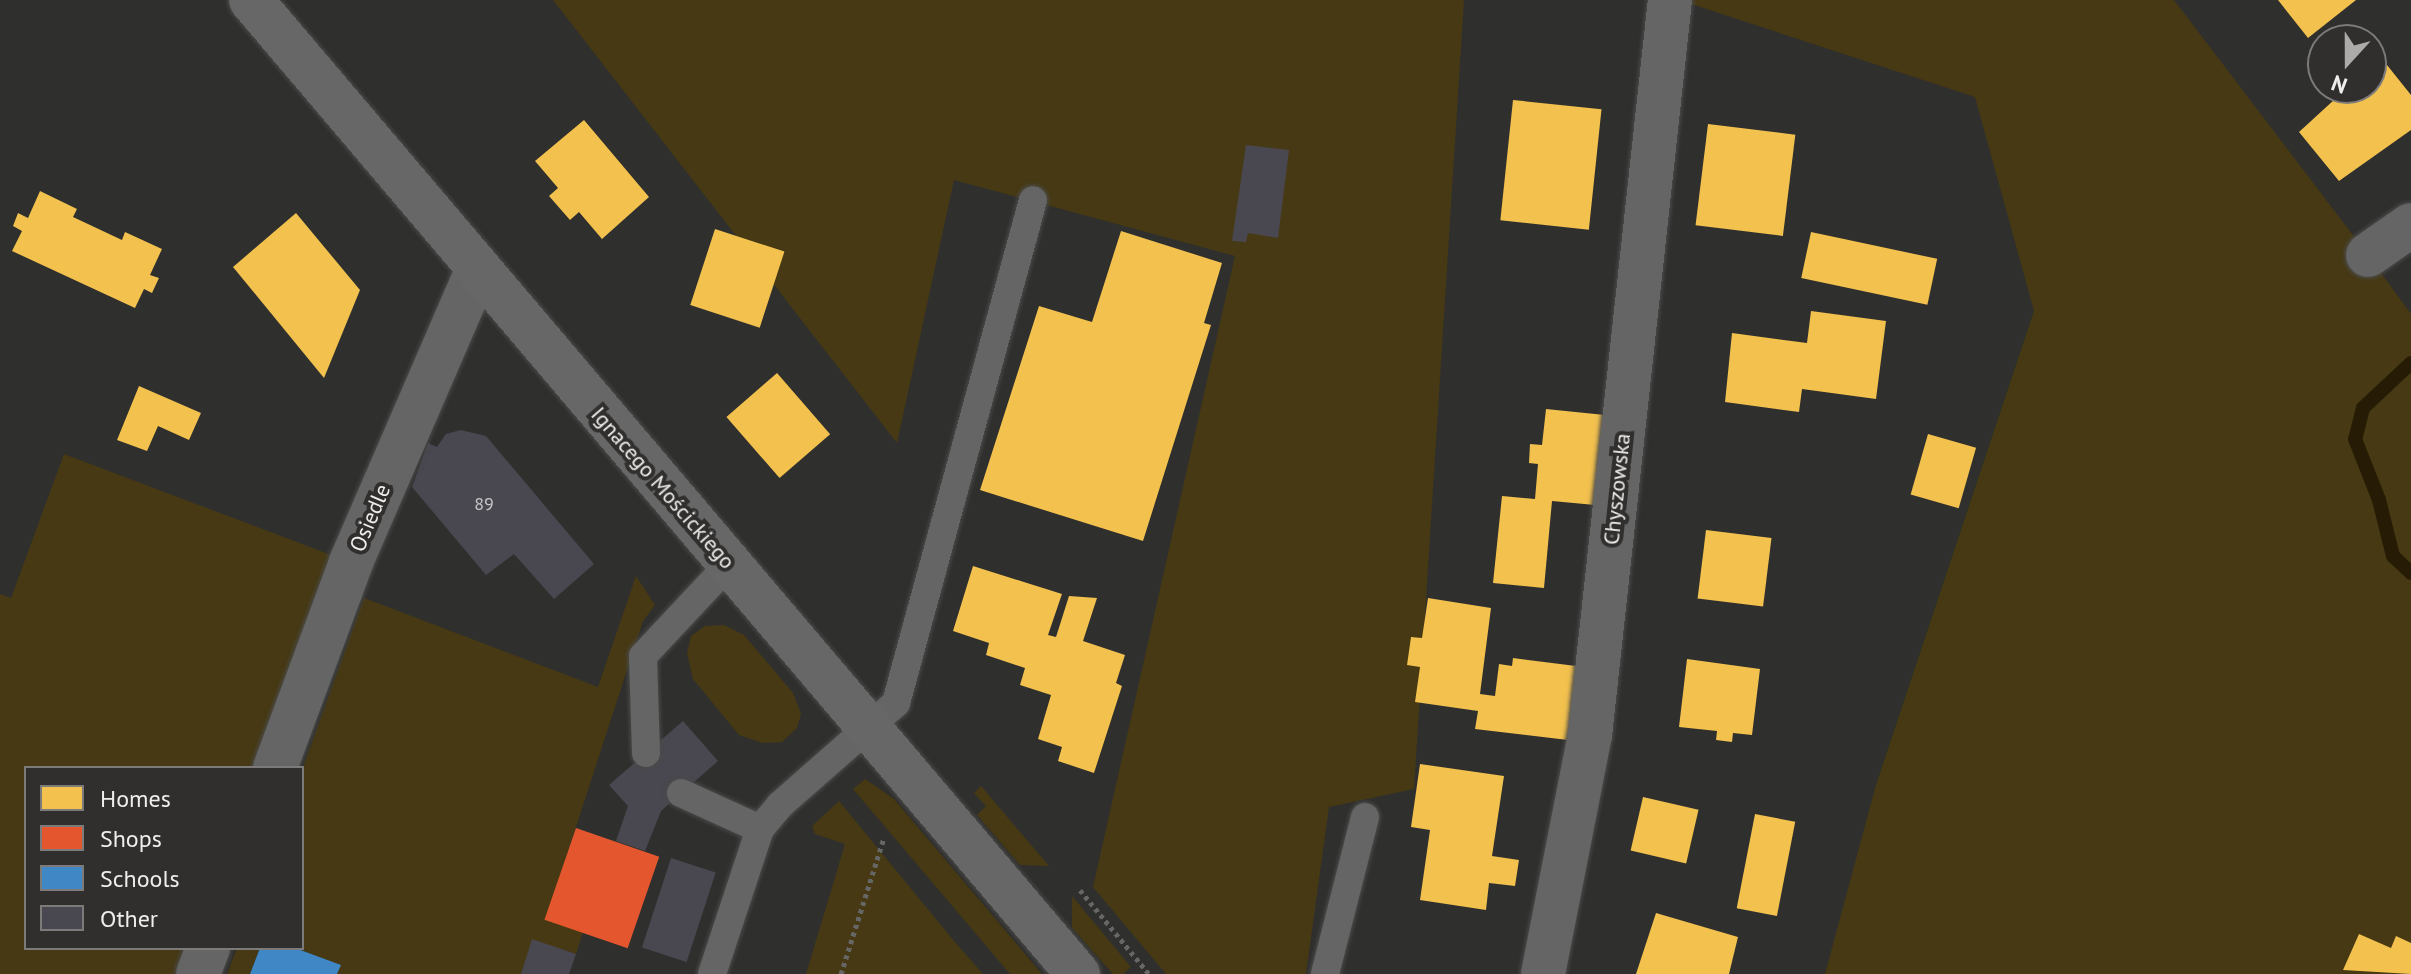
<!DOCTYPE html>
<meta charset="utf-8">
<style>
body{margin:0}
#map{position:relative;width:2411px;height:974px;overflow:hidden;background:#2f2f2e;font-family:"PT Sans",sans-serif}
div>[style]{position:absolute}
.green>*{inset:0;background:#463913}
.homes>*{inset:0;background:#f2c14e;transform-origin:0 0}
.shops>*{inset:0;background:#e4572e;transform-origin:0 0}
.schools>*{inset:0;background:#3f88c5}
.stream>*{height:14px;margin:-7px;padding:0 7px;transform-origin:7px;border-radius:7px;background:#261c05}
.building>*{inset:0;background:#494850;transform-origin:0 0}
.path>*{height:5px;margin-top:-2.5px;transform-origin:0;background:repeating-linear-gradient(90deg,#666 0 4px,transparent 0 8px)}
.roads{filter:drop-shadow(0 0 2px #4a4a49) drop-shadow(0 0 2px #4a4a49)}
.lane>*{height:28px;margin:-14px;padding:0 14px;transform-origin:14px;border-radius:14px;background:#656565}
.street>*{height:44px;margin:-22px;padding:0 22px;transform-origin:22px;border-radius:22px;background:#656565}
.secondary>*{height:44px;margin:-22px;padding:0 22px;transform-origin:22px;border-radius:22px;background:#676767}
span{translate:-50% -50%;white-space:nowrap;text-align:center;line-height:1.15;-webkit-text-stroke:8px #302f2d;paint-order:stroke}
.number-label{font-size:18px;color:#c6c4c6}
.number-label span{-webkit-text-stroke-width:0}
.street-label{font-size:22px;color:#efeeed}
.legend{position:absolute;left:24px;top:766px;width:280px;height:184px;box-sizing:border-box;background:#302f2d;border:2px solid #7c7b7a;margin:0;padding:10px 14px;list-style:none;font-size:24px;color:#efeeed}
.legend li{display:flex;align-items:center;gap:16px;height:40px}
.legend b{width:40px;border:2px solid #7c7b7a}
.north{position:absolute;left:2307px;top:24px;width:80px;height:80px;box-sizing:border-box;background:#302f2d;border:2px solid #7c7b7a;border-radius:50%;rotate:201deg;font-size:22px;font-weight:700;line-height:32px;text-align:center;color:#efeeed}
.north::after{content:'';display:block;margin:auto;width:28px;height:36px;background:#acabaa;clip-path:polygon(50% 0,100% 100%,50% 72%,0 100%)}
</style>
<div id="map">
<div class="green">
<div style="clip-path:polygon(553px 0,1464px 0,1414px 789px,1329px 807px,1306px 974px,1166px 974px,1093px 887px,1235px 256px,954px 180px,897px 443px)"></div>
<div style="clip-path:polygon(1679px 0,2174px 0,2368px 255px,2411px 314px,2411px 974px,1825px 974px,1876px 785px,2034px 311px,1975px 97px)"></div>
<div style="clip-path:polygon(64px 454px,339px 558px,257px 768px,26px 768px,26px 948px,186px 948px,176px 974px,0 974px,0 594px,11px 598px)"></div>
<div style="clip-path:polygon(636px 576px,655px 605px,643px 621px,546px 919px,583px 932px,576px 954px,533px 940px,521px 974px,337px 974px,340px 965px,295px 948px,302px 948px,302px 770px,364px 598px,598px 687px)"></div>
<div style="clip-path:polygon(724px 625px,744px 635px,793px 693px,801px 714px,797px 728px,782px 742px,763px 743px,739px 735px,693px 679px,687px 653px,691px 636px,705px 626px)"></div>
<div style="clip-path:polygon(865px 779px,894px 799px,1042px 974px,1010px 974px,853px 789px)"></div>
<div style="clip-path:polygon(981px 786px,1049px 866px,1020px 865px,977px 815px,986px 806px,974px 793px)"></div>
<div style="clip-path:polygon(839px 801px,954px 941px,983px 974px,806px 974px,845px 844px,815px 834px,812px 826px)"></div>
<div style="clip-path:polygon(1072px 896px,1131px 967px,1123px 974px,1113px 974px,1072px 928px)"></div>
<div style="clip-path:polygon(237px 948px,260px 948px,250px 974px,227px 974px)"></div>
</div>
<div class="homes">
<div style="clip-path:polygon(2278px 0,2356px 0,2308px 38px)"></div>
<div style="clip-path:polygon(2383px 60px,2411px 95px,2411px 130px,2339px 181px,2299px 132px,2347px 88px,2371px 88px,2371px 69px)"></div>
<div style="left:1513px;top:100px;width:89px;height:121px;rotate:6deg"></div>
<div style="clip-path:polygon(584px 120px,649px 197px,602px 239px,579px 212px,570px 220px,549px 196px,558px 188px,535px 161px)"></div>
<div style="left:1708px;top:124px;width:88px;height:102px;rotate:7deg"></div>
<div style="clip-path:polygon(40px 191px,77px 209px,73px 217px,122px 240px,125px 232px,162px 249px,150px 275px,159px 278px,152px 293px,144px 289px,135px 308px,12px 251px,22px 231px,13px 226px,18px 213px,28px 218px)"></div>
<div style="clip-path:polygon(296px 213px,360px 290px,324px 378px,233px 267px)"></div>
<div style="left:715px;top:229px;width:73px;height:80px;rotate:18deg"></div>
<div style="clip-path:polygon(1121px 231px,1222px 263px,1204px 323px,1211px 325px,1143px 541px,980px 490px,1039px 306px,1092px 322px)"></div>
<div style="left:1811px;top:232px;width:129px;height:47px;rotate:12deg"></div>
<div style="clip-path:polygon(1811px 311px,1886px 321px,1876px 399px,1802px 389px,1799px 412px,1725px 402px,1732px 333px,1807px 343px)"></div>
<div style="left:777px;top:373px;width:81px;height:67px;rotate:49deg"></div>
<div style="clip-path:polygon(139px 386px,201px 413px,189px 440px,158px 426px,147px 451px,117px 440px)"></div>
<div style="clip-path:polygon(1546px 409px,1605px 415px,1595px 505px,1552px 501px,1544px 588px,1493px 583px,1502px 496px,1535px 499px,1538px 464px,1529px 463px,1530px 444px,1542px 445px)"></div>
<div style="left:1928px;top:434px;width:50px;height:63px;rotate:16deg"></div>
<div style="left:1706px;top:530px;width:66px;height:69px;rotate:7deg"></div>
<div style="clip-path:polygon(973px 566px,1062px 594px,1048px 635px,1056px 637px,1069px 596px,1097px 598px,1083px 641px,1125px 655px,1116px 683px,1122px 686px,1094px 773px,1058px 761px,1062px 747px,1038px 739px,1051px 695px,1020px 685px,1025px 668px,986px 655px,989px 643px,953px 631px)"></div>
<div style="clip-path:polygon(1428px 598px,1491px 608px,1480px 694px,1495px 696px,1499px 664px,1512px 666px,1513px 658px,1576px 666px,1568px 740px,1475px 729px,1478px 711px,1415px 702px,1420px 667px,1407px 665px,1411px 637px,1422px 638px)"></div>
<div style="clip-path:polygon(1687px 659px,1760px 669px,1752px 735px,1733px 733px,1732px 742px,1716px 740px,1717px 731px,1679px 727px)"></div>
<div style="clip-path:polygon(1420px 764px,1504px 776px,1492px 856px,1519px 860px,1515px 886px,1489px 883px,1486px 910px,1420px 900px,1430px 830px,1411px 827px)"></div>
<div style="left:1643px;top:797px;width:57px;height:55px;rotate:13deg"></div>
<div style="left:1755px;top:814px;width:41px;height:96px;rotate:11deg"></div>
<div style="clip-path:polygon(1656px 913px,1738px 937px,1729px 974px,1636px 974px)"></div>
<div style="clip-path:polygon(2359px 934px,2391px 948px,2396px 936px,2411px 943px,2411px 974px,2343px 970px)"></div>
</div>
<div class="shops">
<div style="left:576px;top:828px;width:88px;height:97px;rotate:19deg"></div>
</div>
<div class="schools">
<div style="clip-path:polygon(260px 948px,295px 948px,341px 965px,337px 974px,250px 974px)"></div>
</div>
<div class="stream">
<div style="left:2411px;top:363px;width:66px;rotate:136.8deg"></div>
<div style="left:2363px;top:408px;width:32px;rotate:104deg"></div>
<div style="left:2355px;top:439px;width:66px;rotate:68.5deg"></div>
<div style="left:2379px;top:500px;width:58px;rotate:76deg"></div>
<div style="left:2393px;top:556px;width:25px;rotate:43deg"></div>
</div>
<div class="building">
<div style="clip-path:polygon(1246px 145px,1289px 150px,1278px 238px,1248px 233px,1246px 242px,1232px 241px)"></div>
<div style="clip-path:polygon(461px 430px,486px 436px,594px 564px,554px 599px,514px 554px,486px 575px,412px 487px,428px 443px,437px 447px,446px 434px)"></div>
<div style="clip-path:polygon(683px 721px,718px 761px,661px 811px,645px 851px,616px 841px,628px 806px,609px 785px)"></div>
<div style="left:671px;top:858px;width:47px;height:94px;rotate:18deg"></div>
<div style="clip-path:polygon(532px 939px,576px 954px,569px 974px,521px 974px)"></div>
</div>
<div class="path">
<div style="left:1080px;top:890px;width:109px;rotate:50.6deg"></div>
<div style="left:841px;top:974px;width:143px;rotate:-72.5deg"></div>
</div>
<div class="roads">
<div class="lane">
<div style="left:646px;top:753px;width:97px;rotate:-91.8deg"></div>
<div style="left:643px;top:656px;width:126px;rotate:-46.9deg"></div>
<div style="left:681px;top:793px;width:87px;rotate:24.5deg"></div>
<div style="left:712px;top:974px;width:153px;rotate:-71.7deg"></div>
<div style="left:760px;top:829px;width:31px;rotate:-50deg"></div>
<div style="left:780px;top:805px;width:154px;rotate:-41.3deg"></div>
<div style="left:896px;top:703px;width:521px;rotate:-74.76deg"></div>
<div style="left:1325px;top:974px;width:162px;rotate:-75.7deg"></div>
</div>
<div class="street">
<div style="left:2368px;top:255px;width:52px;rotate:-34.9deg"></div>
<div style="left:275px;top:768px;width:220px;rotate:-69.7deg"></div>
<div style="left:351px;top:562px;width:317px;rotate:-66.6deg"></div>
<div style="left:198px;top:974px;width:28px;rotate:-69deg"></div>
<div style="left:1543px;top:974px;width:244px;rotate:-78.9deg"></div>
<div style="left:1590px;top:735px;width:739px;rotate:-83.79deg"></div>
</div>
<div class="secondary">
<div style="left:251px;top:0;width:1278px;rotate:49.67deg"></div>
</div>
</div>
<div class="number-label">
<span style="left:484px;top:504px">89</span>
</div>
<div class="street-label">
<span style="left:663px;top:488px;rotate:49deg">Ignacego Mościckiego</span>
<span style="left:1617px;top:489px;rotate:-84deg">Chyszowska</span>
<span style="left:370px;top:518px;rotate:-67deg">Osiedle</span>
</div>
<ul class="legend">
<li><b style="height:22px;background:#f2c14e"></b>Homes</li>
<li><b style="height:22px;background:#e4572e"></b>Shops</li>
<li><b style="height:22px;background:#3f88c5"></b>Schools</li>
<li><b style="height:22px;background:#494850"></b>Other</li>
</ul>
<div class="north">N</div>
</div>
